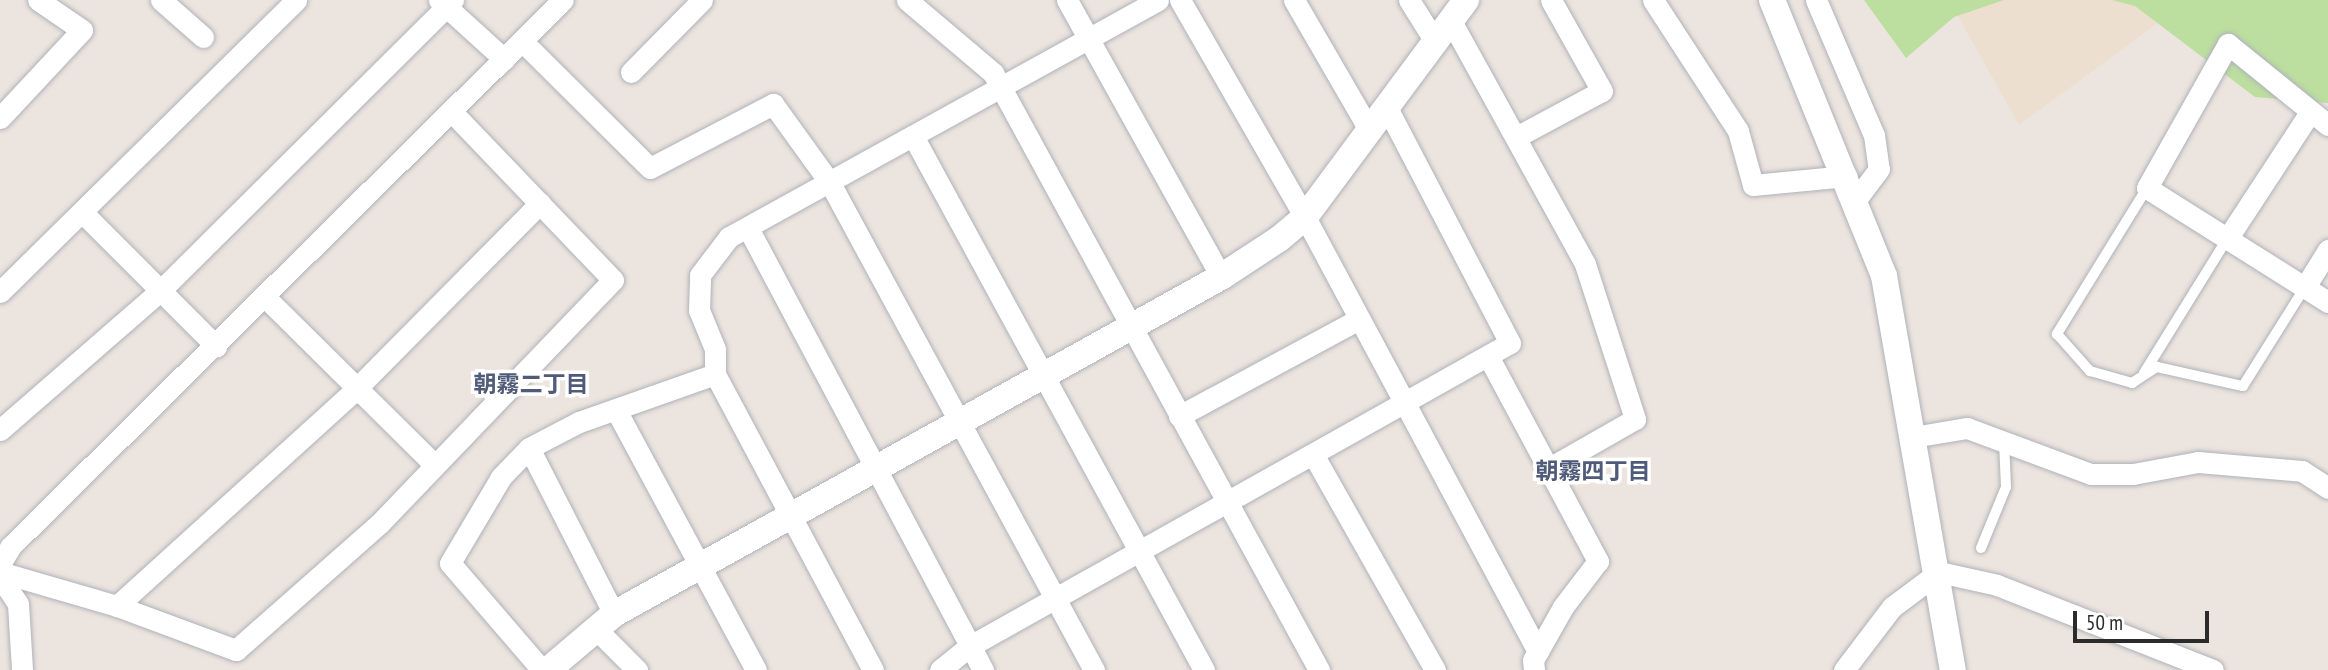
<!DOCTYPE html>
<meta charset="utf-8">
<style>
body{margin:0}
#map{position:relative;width:2328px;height:670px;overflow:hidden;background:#ece4de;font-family:"PT Sans Narrow","Noto Sans JP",sans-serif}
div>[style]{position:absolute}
.education>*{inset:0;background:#ecdfcf}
.green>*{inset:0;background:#bcde9f}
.roads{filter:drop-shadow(0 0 2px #afb2ba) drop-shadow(0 0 2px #afb2ba)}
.service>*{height:10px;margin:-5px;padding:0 5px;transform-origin:5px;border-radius:5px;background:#fff}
.minor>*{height:21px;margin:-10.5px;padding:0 10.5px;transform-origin:10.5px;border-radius:10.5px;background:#fff}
.tertiary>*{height:26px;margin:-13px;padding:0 13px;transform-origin:13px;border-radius:13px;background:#fff}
span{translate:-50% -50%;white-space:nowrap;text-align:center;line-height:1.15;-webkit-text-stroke:7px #fff;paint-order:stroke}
.neighbourhood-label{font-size:23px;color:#4f5b78;font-weight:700}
.scale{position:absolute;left:2073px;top:611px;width:136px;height:32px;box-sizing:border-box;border:4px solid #2b2b2b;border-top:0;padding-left:9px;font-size:21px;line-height:24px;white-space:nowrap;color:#2b2b2b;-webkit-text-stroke:5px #fff;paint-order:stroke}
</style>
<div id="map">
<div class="education">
<div style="clip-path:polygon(1949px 0,2189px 0,2019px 125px)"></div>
</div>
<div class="green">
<div style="clip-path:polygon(1864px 0,2004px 0,1954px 17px,1906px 58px)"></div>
<div style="clip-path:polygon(2112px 0,2328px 0,2328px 103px,2255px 97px,2135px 6px)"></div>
</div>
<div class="roads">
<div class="service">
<div style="left:2147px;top:188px;width:172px;rotate:121.7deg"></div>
<div style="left:2057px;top:334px;width:50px;rotate:48.3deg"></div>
<div style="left:2090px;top:371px;width:44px;rotate:15.9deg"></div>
<div style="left:2132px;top:383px;width:30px;rotate:-33deg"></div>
<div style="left:2157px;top:367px;width:88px;rotate:12.5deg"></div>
<div style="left:2243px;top:386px;width:117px;rotate:-57.9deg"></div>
<div style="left:2144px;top:373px;width:161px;rotate:-58.2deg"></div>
<div style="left:1981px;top:548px;width:66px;rotate:-67.7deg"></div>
<div style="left:2006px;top:487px;width:46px;rotate:-92.5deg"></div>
</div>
<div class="minor">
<div style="left:161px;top:0;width:56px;rotate:41.4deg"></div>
<div style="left:439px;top:0;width:88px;rotate:42.2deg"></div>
<div style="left:907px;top:0;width:113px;rotate:40.3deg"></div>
<div style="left:993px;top:73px;width:680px;rotate:61.36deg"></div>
<div style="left:1067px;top:0;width:317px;rotate:60.9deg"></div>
<div style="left:1180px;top:0;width:250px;rotate:60.1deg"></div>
<div style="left:1305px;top:217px;width:493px;rotate:61.8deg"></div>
<div style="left:1294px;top:0;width:151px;rotate:59.9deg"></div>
<div style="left:1409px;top:0;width:51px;rotate:57.9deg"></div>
<div style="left:1653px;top:0;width:156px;rotate:57deg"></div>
<div style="left:1738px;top:131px;width:56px;rotate:74.5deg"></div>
<div style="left:1753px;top:185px;width:94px;rotate:-5.5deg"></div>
<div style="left:1816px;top:0;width:147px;rotate:66.8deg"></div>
<div style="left:1874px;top:135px;width:34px;rotate:82deg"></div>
<div style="left:1879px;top:169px;width:36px;rotate:127deg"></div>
<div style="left:1451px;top:21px;width:277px;rotate:61.1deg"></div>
<div style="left:1585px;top:264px;width:163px;rotate:72.1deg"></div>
<div style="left:1635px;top:419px;width:99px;rotate:150.3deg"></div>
<div style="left:522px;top:41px;width:180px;rotate:44.8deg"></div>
<div style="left:650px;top:168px;width:139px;rotate:-27.5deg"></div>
<div style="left:773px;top:104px;width:97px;rotate:54.2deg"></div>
<div style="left:830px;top:183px;width:554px;rotate:61.54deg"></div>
<div style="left:631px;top:72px;width:101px;rotate:-45.4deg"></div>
<div style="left:0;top:118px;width:120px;rotate:-47deg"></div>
<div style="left:82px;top:30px;width:53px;rotate:-145.7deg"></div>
<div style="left:2328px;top:125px;width:129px;rotate:-141deg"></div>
<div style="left:2228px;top:44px;width:165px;rotate:119.4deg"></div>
<div style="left:2147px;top:188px;width:214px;rotate:32.2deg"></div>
<div style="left:913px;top:136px;width:608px;rotate:61.41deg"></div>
<div style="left:1518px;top:136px;width:95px;rotate:-28.2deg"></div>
<div style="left:1602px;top:91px;width:104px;rotate:-119.3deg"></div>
<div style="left:82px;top:212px;width:190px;rotate:45deg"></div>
<div style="left:748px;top:228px;width:501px;rotate:62deg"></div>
<div style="left:2229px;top:236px;width:148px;rotate:-56.8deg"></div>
<div style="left:2305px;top:287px;width:44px;rotate:-58.1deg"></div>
<div style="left:0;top:292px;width:416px;rotate:-44.6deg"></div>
<div style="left:265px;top:297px;width:238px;rotate:44.7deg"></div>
<div style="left:1488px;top:356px;width:233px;rotate:61.8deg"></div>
<div style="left:1598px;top:561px;width:58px;rotate:127.3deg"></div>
<div style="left:1563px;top:607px;width:61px;rotate:119.5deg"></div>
<div style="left:1533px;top:660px;width:10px;rotate:84deg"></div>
<div style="left:616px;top:410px;width:295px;rotate:61.7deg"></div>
<div style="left:1179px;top:416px;width:204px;rotate:-28.3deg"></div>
<div style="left:0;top:430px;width:212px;rotate:-41deg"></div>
<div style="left:160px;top:291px;width:413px;rotate:-44.8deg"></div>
<div style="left:1913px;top:437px;width:55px;rotate:-9.5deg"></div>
<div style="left:1967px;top:428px;width:132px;rotate:20.4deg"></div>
<div style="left:2091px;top:474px;width:42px"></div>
<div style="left:2133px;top:474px;width:66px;rotate:-10.5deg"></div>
<div style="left:2198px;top:462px;width:104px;rotate:4.9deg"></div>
<div style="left:2302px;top:471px;width:31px;rotate:33deg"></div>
<div style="left:529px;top:448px;width:186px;rotate:62.9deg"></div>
<div style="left:1314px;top:456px;width:246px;rotate:60.5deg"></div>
<div style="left:0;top:564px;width:21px;rotate:-59deg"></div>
<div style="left:11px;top:546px;width:776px;rotate:-44.69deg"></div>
<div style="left:0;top:572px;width:122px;rotate:16.2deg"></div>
<div style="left:117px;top:606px;width:127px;rotate:20.3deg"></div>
<div style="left:236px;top:650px;width:191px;rotate:-41.4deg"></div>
<div style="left:379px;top:524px;width:338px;rotate:-46.2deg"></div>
<div style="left:613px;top:280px;width:233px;rotate:-133.8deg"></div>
<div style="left:0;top:577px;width:32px;rotate:56deg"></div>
<div style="left:18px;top:604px;width:66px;rotate:86.5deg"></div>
<div style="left:117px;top:606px;width:321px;rotate:-42.2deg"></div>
<div style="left:355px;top:390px;width:263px;rotate:-45.3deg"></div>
<div style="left:594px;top:627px;width:61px;rotate:45deg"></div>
<div style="left:542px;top:670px;width:141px;rotate:-130.7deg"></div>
<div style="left:450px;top:563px;width:100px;rotate:-59.3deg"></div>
<div style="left:501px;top:477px;width:40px;rotate:-46deg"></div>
<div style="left:529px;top:448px;width:56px;rotate:-27.5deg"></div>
<div style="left:579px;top:422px;width:144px;rotate:-19.4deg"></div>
<div style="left:873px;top:670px;width:336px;rotate:-118.1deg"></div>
<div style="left:715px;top:374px;width:25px;rotate:-90deg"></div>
<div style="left:715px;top:349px;width:42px;rotate:-112.3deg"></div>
<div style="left:699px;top:310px;width:35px;rotate:-88deg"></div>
<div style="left:700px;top:275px;width:48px;rotate:-52.7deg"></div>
<div style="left:729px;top:237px;width:490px;rotate:-28.9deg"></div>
<div style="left:940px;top:670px;width:38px;rotate:-39deg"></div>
<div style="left:970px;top:646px;width:619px;rotate:-29.3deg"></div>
<div style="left:1510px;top:343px;width:265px;rotate:-117.6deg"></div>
<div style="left:1844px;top:670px;width:79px;rotate:-52.7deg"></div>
<div style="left:1892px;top:607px;width:59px;rotate:-36.7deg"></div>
<div style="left:1939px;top:572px;width:59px;rotate:12.6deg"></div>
<div style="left:1997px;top:585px;width:232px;rotate:21.5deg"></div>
</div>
<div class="tertiary">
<div style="left:1772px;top:0;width:298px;rotate:67.9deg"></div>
<div style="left:1884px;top:276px;width:400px;rotate:80.1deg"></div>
<div style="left:548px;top:670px;width:87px;rotate:-40.3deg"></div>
<div style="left:614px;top:614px;width:694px;rotate:-29.04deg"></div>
<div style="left:1221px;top:277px;width:69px;rotate:-33.2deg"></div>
<div style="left:1279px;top:239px;width:34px;rotate:-40deg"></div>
<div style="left:1305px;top:217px;width:270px;rotate:-53.4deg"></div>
</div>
</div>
<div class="neighbourhood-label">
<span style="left:531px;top:384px">朝霧二丁目</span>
<span style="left:1593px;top:471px">朝霧四丁目</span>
</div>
<div class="scale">50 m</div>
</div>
